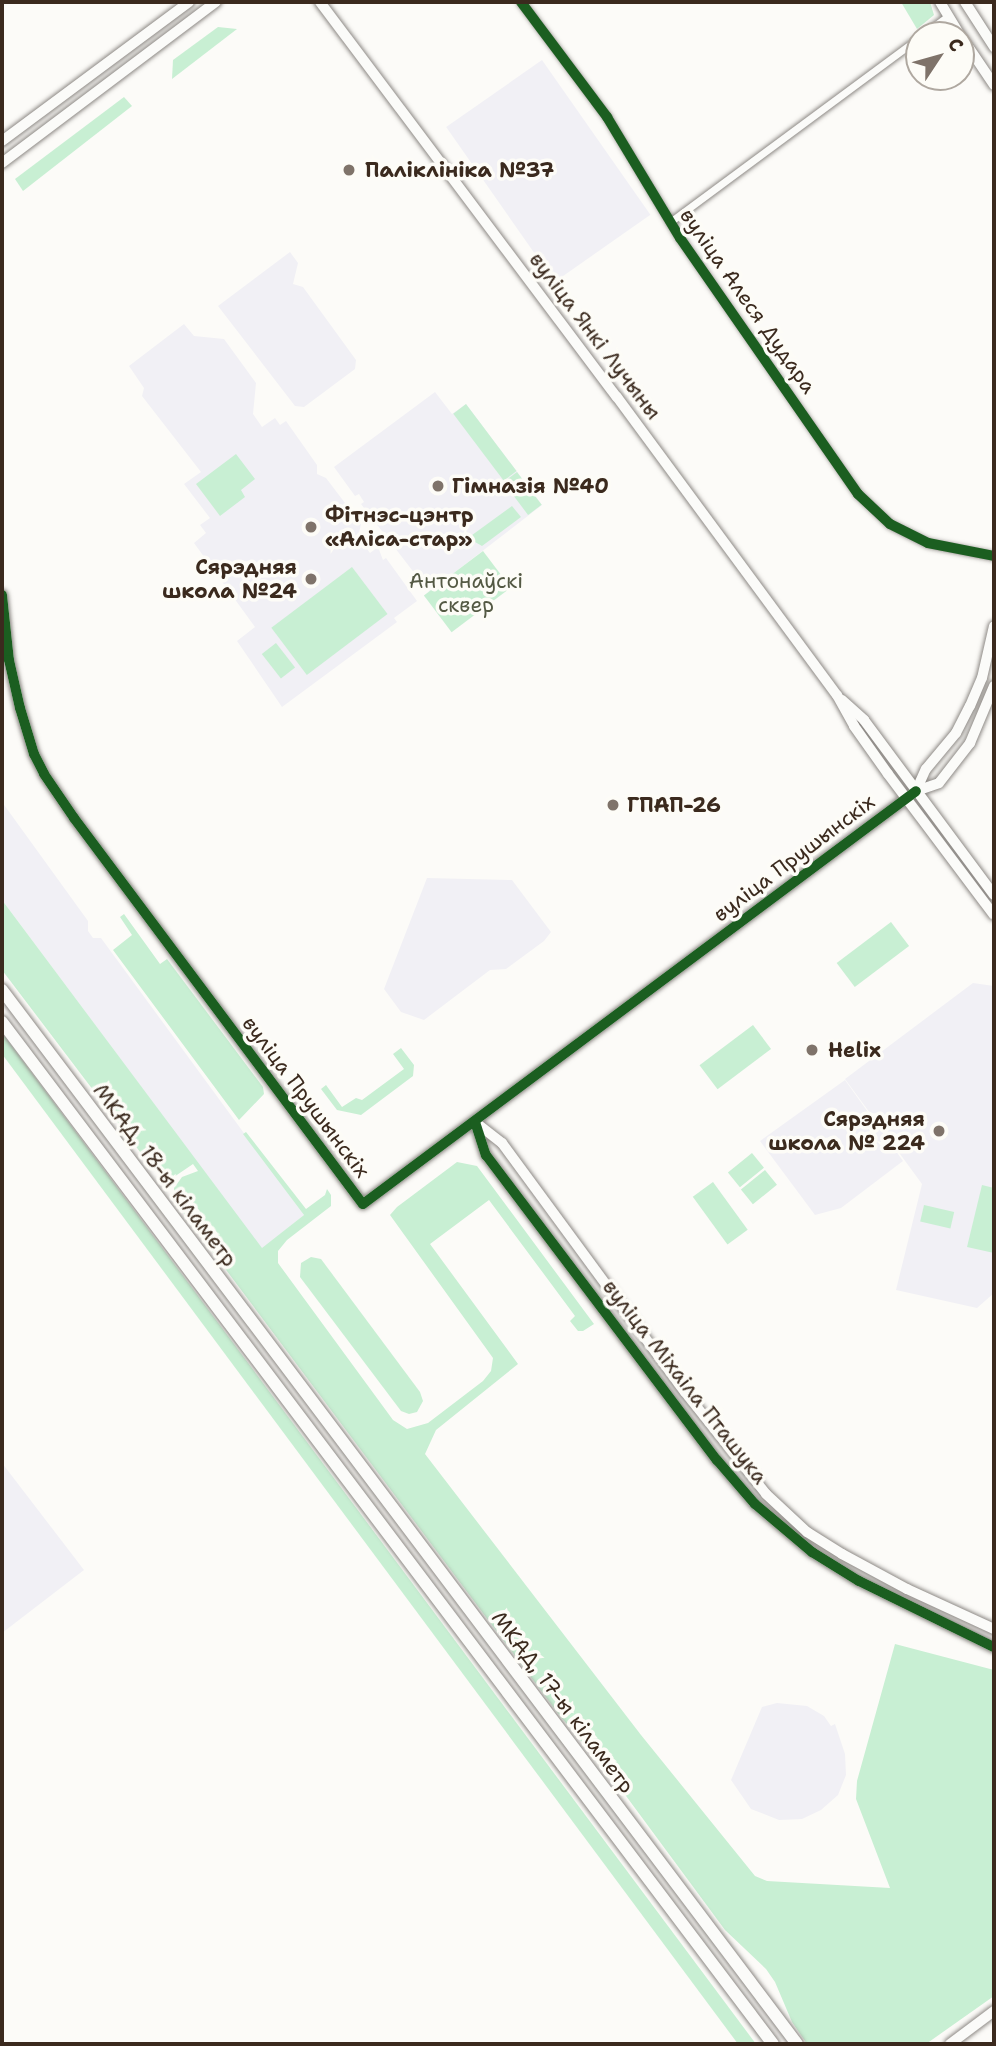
<!DOCTYPE html>
<meta charset="utf-8">
<style>
body{margin:0}
#map{position:relative;width:996px;height:2046px;overflow:hidden;background:#fcfbf8;font-family:"Shantell Sans",sans-serif}
div>[style]{position:absolute}
.built>*{inset:0;background:#f1f0f5;transform-origin:0 0}
.green>*{inset:0;background:#c8efd3;transform-origin:0 0}
.roads{filter:drop-shadow(0 0 2px #8d8985) drop-shadow(0 0 2px #8d8985)}
.street>*{height:7px;margin:-3.5px;padding:0 3.5px;transform-origin:3.5px;border-radius:3.5px;background:#fbfbf9}
.secondary>*{height:10px;margin:-5px;padding:0 5px;transform-origin:5px;border-radius:5px;background:#fbfbf9}
.primary>*{height:10px;margin:-5px;padding:0 5px;transform-origin:5px;border-radius:5px;background:#fbfbf9}
.highway>*{height:12px;margin:-6px;padding:0 6px;transform-origin:6px;border-radius:6px;background:#fbfbf9}
.cycleway>*{height:10px;margin:-5px;padding:0 5px;transform-origin:5px;border-radius:5px;background:#1b5e20}
.dots>*{width:19px;height:19px;translate:-50% -50%;box-sizing:border-box;border:4px solid #fdfcf7;border-radius:50%}
span{translate:-50% -50%;white-space:nowrap;text-align:center;line-height:1.15;-webkit-text-stroke:7px #fdfcf7;paint-order:stroke}
.poi-label{font-size:21px;color:#3b2a1e;font-weight:700}
.left{translate:0 -50%;text-align:left}
.right{translate:-100% -50%;text-align:right}
.street-label{font-size:21px;color:#3b2a1e}
.park-label{font-size:21px;color:#545944}
.frame{position:absolute;inset:0;border:4px solid #3b2a1e;pointer-events:none}
.north{position:absolute;left:905px;top:21px;width:70px;height:70px;box-sizing:border-box;background:#fdfcf7;border:2px solid #afa8a0;border-radius:50%;rotate:54deg;font-size:19px;font-weight:700;line-height:28px;text-align:center;color:#3b2a1e}
.north::after{content:'';display:block;margin:auto;width:24px;height:32px;background:#7f736a;clip-path:polygon(50% 0,100% 100%,50% 72%,0 100%)}
</style>
<div id="map">
<div class="built">
<div style="left:542px;top:60px;width:189px;height:117px;rotate:55deg"></div>
<div style="clip-path:polygon(290px 252px,298px 263px,293px 284px,303px 287px,356px 360px,355px 369px,304px 407px,295px 406px,218px 306px)"></div>
<div style="clip-path:polygon(184px 324px,194px 336px,224px 339px,256px 383px,253px 414px,260px 424px,262px 427px,275px 418px,280px 425px,286px 421px,317px 465px,317px 474px,326px 478px,361px 524px,358px 537px,370px 553px,378px 547px,383px 560px,386px 558px,417px 601px,394px 618px,397px 622px,282px 707px,237px 641px,255px 627px,194px 543px,206px 533px,200px 525px,210px 518px,184px 484px,201px 472px,142px 396px,144px 388px,129px 366px)"></div>
<div style="clip-path:polygon(435px 392px,452px 414px,466px 404px,542px 505px,429px 592px,361px 504px,364px 502px,359px 494px,355px 496px,334px 467px)"></div>
<div style="clip-path:polygon(2px 802px,88px 921px,88px 931px,93px 938px,101px 938px,304px 1215px,262px 1249px,2px 900px)"></div>
<div style="clip-path:polygon(427px 878px,512px 880px,551px 932px,544px 941px,506px 969px,490px 970px,424px 1020px,401px 1012px,384px 989px)"></div>
<div style="clip-path:polygon(973px 983px,994px 986px,994px 1293px,977px 1308px,896px 1290px,922px 1184px,845px 1079px)"></div>
<div style="clip-path:polygon(845px 1080px,903px 1161px,841px 1208px,815px 1215px,760px 1141px)"></div>
<div style="clip-path:polygon(2px 1463px,84px 1570px,2px 1633px)"></div>
<div style="clip-path:polygon(777px 1703px,807px 1706px,824px 1716px,831px 1726px,835px 1724px,845px 1754px,846px 1775px,838px 1795px,821px 1810px,802px 1819px,779px 1820px,751px 1809px,731px 1780px,762px 1707px)"></div>
</div>
<div class="green">
<div style="clip-path:polygon(901px 2px,930px 2px,934px 15px,917px 29px)"></div>
<div style="clip-path:polygon(218px 27px,237px 29px,172px 79px,173px 60px)"></div>
<div style="clip-path:polygon(124px 97px,132px 106px,23px 191px,15px 179px)"></div>
<div style="left:466px;top:404px;width:84px;height:16px;rotate:53deg"></div>
<div style="clip-path:polygon(236px 454px,255px 479px,241px 490px,245px 497px,220px 516px,196px 484px)"></div>
<div style="left:517px;top:472px;width:41px;height:17px;rotate:53deg"></div>
<div style="clip-path:polygon(512px 506px,521px 517px,482px 546px,468px 538px)"></div>
<div style="left:483px;top:551px;width:46px;height:74px;rotate:53deg"></div>
<div style="left:352px;top:567px;width:59px;height:101px;rotate:53deg"></div>
<div style="left:276px;top:643px;width:31px;height:18px;rotate:52deg"></div>
<div style="clip-path:polygon(2px 900px,262px 1248px,304px 1215px,243px 1134px,246px 1132px,306px 1209px,325px 1195px,327px 1189px,331px 1195px,331px 1206px,287px 1240px,278px 1251px,278px 1263px,393px 1420px,407px 1429px,428px 1423px,483px 1381px,491px 1371px,493px 1358px,390px 1215px,397px 1207px,457px 1162px,477px 1166px,594px 1324px,583px 1331px,578px 1331px,570px 1321px,575px 1316px,489px 1200px,430px 1244px,518px 1364px,436px 1430px,425px 1454px,641px 1735px,755px 1876px,767px 1881px,890px 1888px,856px 1799px,857px 1781px,895px 1644px,994px 1670px,994px 1996px,926px 2044px,807px 2044px,792px 2022px,775px 1982px,766px 1969px,725px 1930px,615px 1781px,560px 1716px,182px 1211px,174px 1198px,174px 1188px,182px 1177px,198px 1171px,193px 1164px,171px 1179px,153px 1169px,2px 970px)"></div>
<div style="clip-path:polygon(124px 914px,160px 964px,167px 959px,263px 1087px,264px 1094px,239px 1120px,113px 950px,132px 935px,120px 917px)"></div>
<div style="left:891px;top:922px;width:30px;height:68px;rotate:53deg"></div>
<div style="left:753px;top:1025px;width:30px;height:67px;rotate:53deg"></div>
<div style="clip-path:polygon(2px 1033px,756px 2044px,738px 2044px,2px 1054px)"></div>
<div style="clip-path:polygon(401px 1048px,414px 1065px,413px 1076px,361px 1115px,337px 1110px,321px 1089px,326px 1085px,342px 1107px,356px 1098px,362px 1100px,404px 1069px,393px 1054px)"></div>
<div style="left:752px;top:1153px;width:19px;height:31px;rotate:51deg"></div>
<div style="left:765px;top:1170px;width:19px;height:31px;rotate:51deg"></div>
<div style="left:713px;top:1182px;width:59px;height:25px;rotate:54deg"></div>
<div style="clip-path:polygon(982px 1185px,994px 1188px,994px 1253px,967px 1247px)"></div>
<div style="left:924px;top:1205px;width:31px;height:17px;rotate:13deg"></div>
<div style="clip-path:polygon(311px 1257px,321px 1259px,420px 1392px,423px 1401px,417px 1412px,409px 1414px,401px 1411px,300px 1277px,301px 1263px)"></div>
</div>
<div class="roads">
<div class="street">
<div style="left:521px;top:2px;width:144px;rotate:53.2deg"></div>
<div style="left:607px;top:117px;width:141px;rotate:58.9deg"></div>
<div style="left:680px;top:238px;width:312px;rotate:55.2deg"></div>
<div style="left:858px;top:494px;width:44px;rotate:43.2deg"></div>
<div style="left:890px;top:524px;width:42px;rotate:26.6deg"></div>
<div style="left:928px;top:543px;width:67px;rotate:11.1deg"></div>
<div style="left:922px;top:35px;width:32px;rotate:-36deg"></div>
<div style="left:670px;top:222px;width:310px;rotate:-36.5deg"></div>
</div>
<div class="secondary">
<div style="left:320px;top:2px;width:494px;rotate:53.1deg"></div>
<div style="left:617px;top:397px;width:370px;rotate:53.6deg"></div>
<div style="left:837px;top:695px;width:35px;rotate:61deg"></div>
<div style="left:854px;top:726px;width:59px;rotate:54.7deg"></div>
<div style="left:888px;top:774px;width:176px;rotate:53.1deg"></div>
<div style="left:940px;top:2px;width:39px;rotate:59deg"></div>
<div style="left:965px;top:2px;width:54px;rotate:57.2deg"></div>
<div style="left:961px;top:36px;width:59px;rotate:56deg"></div>
<div style="left:2px;top:595px;width:65px;rotate:83.9deg"></div>
<div style="left:9px;top:660px;width:49px;rotate:77.1deg"></div>
<div style="left:20px;top:708px;width:48px;rotate:73.1deg"></div>
<div style="left:34px;top:754px;width:22px;rotate:63deg"></div>
<div style="left:44px;top:774px;width:53px;rotate:55.7deg"></div>
<div style="left:74px;top:818px;width:482px;rotate:53.2deg"></div>
<div style="left:363px;top:1204px;width:690px;rotate:-36.75deg"></div>
<div style="left:916px;top:791px;width:24px;rotate:-19deg"></div>
<div style="left:939px;top:783px;width:51px;rotate:-52.2deg"></div>
<div style="left:970px;top:743px;width:62px;rotate:-67.2deg"></div>
<div style="left:842px;top:700px;width:30px;rotate:42deg"></div>
<div style="left:864px;top:720px;width:218px;rotate:53.4deg"></div>
<div style="left:916px;top:791px;width:24px;rotate:-66deg"></div>
<div style="left:926px;top:769px;width:47px;rotate:-50.2deg"></div>
<div style="left:956px;top:733px;width:30px;rotate:-63deg"></div>
<div style="left:970px;top:706px;width:30px;rotate:-67deg"></div>
<div style="left:982px;top:678px;width:53px;rotate:-77deg"></div>
<div style="left:475px;top:1122px;width:35px;rotate:72deg"></div>
<div style="left:486px;top:1155px;width:383px;rotate:52.9deg"></div>
<div style="left:717px;top:1460px;width:58px;rotate:49.2deg"></div>
<div style="left:755px;top:1504px;width:75px;rotate:40.1deg"></div>
<div style="left:812px;top:1552px;width:55px;rotate:31.7deg"></div>
<div style="left:859px;top:1581px;width:150px;rotate:26.1deg"></div>
<div style="left:475px;top:1122px;width:34px;rotate:38deg"></div>
<div style="left:502px;top:1143px;width:309px;rotate:53.7deg"></div>
<div style="left:685px;top:1392px;width:130px;rotate:51.5deg"></div>
<div style="left:766px;top:1494px;width:56px;rotate:42.8deg"></div>
<div style="left:807px;top:1532px;width:41px;rotate:32.2deg"></div>
<div style="left:842px;top:1554px;width:74px;rotate:28.3deg"></div>
<div style="left:907px;top:1589px;width:96px;rotate:24.7deg"></div>
<div style="left:950px;top:2044px;width:55px;rotate:-36.9deg"></div>
</div>
<div class="primary">
<div style="left:2px;top:141px;width:233px;rotate:-36.6deg"></div>
<div style="left:2px;top:163px;width:268px;rotate:-37deg"></div>
</div>
<div class="highway">
<div style="left:2px;top:990px;width:1320px;rotate:52.97deg"></div>
<div style="left:2px;top:1022px;width:1280px;rotate:52.97deg"></div>
</div>
</div>
<div class="cycleway">
<div style="left:521px;top:2px;width:144px;rotate:53.2deg"></div>
<div style="left:607px;top:117px;width:141px;rotate:58.9deg"></div>
<div style="left:680px;top:238px;width:312px;rotate:55.2deg"></div>
<div style="left:858px;top:494px;width:44px;rotate:43.2deg"></div>
<div style="left:890px;top:524px;width:42px;rotate:26.6deg"></div>
<div style="left:928px;top:543px;width:67px;rotate:11.1deg"></div>
<div style="left:2px;top:595px;width:65px;rotate:83.9deg"></div>
<div style="left:9px;top:660px;width:49px;rotate:77.1deg"></div>
<div style="left:20px;top:708px;width:48px;rotate:73.1deg"></div>
<div style="left:34px;top:754px;width:22px;rotate:63deg"></div>
<div style="left:44px;top:774px;width:53px;rotate:55.7deg"></div>
<div style="left:74px;top:818px;width:482px;rotate:53.2deg"></div>
<div style="left:363px;top:1204px;width:690px;rotate:-36.75deg"></div>
<div style="left:475px;top:1122px;width:35px;rotate:72deg"></div>
<div style="left:486px;top:1155px;width:383px;rotate:52.9deg"></div>
<div style="left:717px;top:1460px;width:58px;rotate:49.2deg"></div>
<div style="left:755px;top:1504px;width:75px;rotate:40.1deg"></div>
<div style="left:812px;top:1552px;width:55px;rotate:31.7deg"></div>
<div style="left:859px;top:1581px;width:150px;rotate:26.1deg"></div>
</div>
<div class="dots">
<div style="left:349px;top:170px;background:#7f736a"></div>
<div style="left:438px;top:486px;background:#7f736a"></div>
<div style="left:311px;top:527px;background:#7f736a"></div>
<div style="left:311px;top:579px;background:#7f736a"></div>
<div style="left:613px;top:805px;background:#7f736a"></div>
<div style="left:812px;top:1050px;background:#7f736a"></div>
<div style="left:939px;top:1131px;background:#7f736a"></div>
</div>
<div class="poi-label">
<span class="left" style="left:365px;top:170px">Паліклініка №37</span>
<span class="left" style="left:452px;top:486px">Гімназія №40</span>
<span class="left" style="left:325px;top:527px">Фітнэс-цэнтр<br>«Аліса-стар»</span>
<span class="right" style="left:297px;top:579px">Сярэдняя<br>школа №24</span>
<span class="left" style="left:627px;top:805px">ГПАП-26</span>
<span class="left" style="left:828px;top:1050px">Helix</span>
<span class="right" style="left:925px;top:1131px">Сярэдняя<br>школа № 224</span>
</div>
<div class="street-label">
<span style="left:748px;top:301px;rotate:55deg">вуліца Алеся Дудара</span>
<span style="left:595px;top:336px;rotate:53deg">вуліца Янкі Лучыны</span>
<span style="left:794px;top:858px;rotate:-37deg">вуліца Прушынскіх</span>
<span style="left:306px;top:1097px;rotate:53deg">вуліца Прушынскіх</span>
<span style="left:165px;top:1175px;rotate:53deg">МКАД, 18-ы кіламетр</span>
<span style="left:685px;top:1382px;rotate:52deg">вуліца Міхаіла Пташука</span>
<span style="left:563px;top:1702px;rotate:53deg">МКАД, 17-ы кіламетр</span>
</div>
<div class="park-label">
<span style="left:466px;top:593px">Антонаўскі<br>сквер</span>
</div>
<div class="frame"></div>
<div class="north">С</div>
</div>
